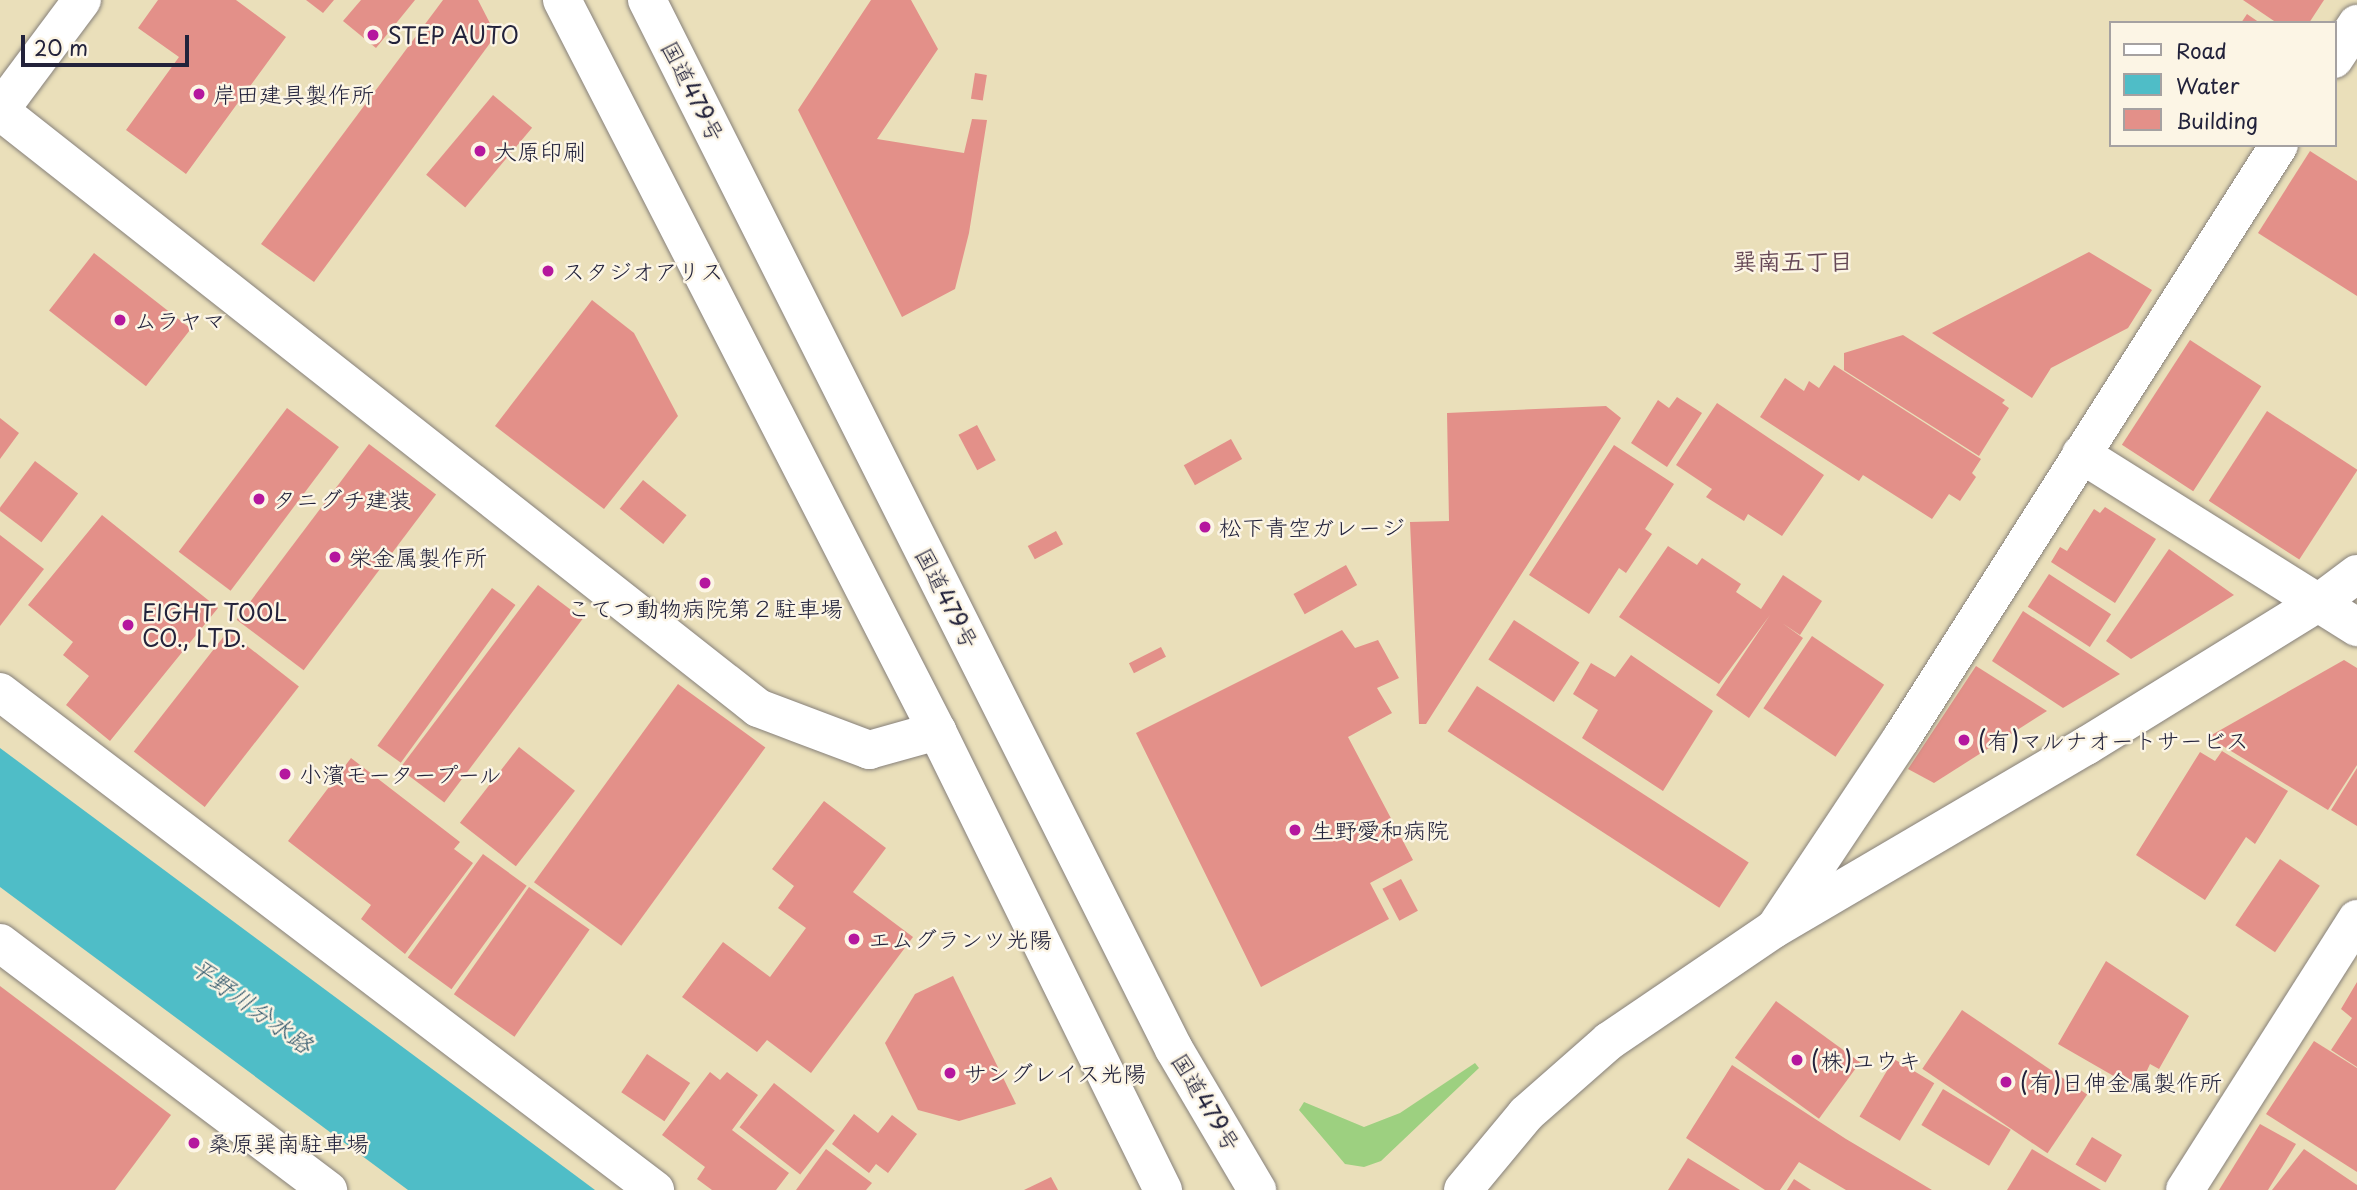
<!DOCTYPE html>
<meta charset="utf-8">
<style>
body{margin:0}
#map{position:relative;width:2357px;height:1190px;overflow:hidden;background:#eadfba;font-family:"Playpen Sans","Klee One",sans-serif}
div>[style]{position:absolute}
.green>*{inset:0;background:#9dd080}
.water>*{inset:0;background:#4fbdc7}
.building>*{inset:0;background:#e39089;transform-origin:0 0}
.roads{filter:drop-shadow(0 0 2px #86807a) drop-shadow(0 0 2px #86807a)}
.minor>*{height:38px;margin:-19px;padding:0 19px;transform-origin:19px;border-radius:19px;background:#fff}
.highway>*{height:38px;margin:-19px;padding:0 19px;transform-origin:19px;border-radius:19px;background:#fff}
.dots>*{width:19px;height:19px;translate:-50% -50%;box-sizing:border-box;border:4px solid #fcf5e5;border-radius:50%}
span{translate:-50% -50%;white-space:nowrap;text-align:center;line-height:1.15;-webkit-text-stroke:5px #fcf5e5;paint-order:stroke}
.poi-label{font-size:23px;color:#22223b}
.left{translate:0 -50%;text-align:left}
.street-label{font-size:23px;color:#22223b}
.neighbourhood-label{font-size:24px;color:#664856;font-weight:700}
.water-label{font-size:24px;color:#32586c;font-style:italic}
.legend{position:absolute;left:2109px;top:21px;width:228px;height:126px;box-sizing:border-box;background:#fcf5e5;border:2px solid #a5a1a1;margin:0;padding:9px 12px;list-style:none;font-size:21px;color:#22223b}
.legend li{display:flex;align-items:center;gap:14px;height:35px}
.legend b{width:35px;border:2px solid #a5a1a1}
.scale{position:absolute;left:21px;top:35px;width:168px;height:32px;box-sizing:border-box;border:4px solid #22223b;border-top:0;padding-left:9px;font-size:21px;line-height:24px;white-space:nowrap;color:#22223b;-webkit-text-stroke:5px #fcf5e5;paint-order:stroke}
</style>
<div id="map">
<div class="green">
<div style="clip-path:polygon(1475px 1063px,1479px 1068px,1381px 1161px,1364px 1167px,1345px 1164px,1299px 1110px,1304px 1102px,1364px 1127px,1400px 1113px)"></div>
</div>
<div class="water">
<div style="clip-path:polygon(0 748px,595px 1190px,408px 1190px,0 887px)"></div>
</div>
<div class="building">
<div style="clip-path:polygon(158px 0,236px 0,286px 37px,186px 174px,126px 130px,179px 57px,138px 28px)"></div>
<div style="clip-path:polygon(306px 0,334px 0,323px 13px)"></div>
<div style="clip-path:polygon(361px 0,415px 0,376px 48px,343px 21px)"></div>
<div style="clip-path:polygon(443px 0,478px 0,496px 35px,314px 282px,261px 244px)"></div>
<div style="clip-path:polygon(871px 0,911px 0,938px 49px,877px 139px,964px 153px,972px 119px,987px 120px,969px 233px,955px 289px,902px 317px,798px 110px)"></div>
<div style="clip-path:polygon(2243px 0,2324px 0,2309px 23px,2277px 23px)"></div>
<div style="clip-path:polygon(2247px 14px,2260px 23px,2241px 23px)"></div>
<div style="left:975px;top:73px;width:12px;height:26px;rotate:9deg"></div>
<div style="left:493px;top:95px;width:51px;height:104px;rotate:40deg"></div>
<div style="clip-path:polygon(2310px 151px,2357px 181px,2357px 296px,2258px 233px)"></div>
<div style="clip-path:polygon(2089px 252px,2152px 290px,2128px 328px,2051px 368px,2032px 398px,1932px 333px)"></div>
<div style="left:94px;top:253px;width:123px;height:73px;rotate:38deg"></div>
<div style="clip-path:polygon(592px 300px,634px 333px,678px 416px,604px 509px,495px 426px)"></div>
<div style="clip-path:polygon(1903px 335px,2005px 400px,2002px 403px,2009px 408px,1979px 456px,1844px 370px,1844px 353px)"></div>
<div style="left:2190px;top:340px;width:85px;height:125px;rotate:33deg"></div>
<div style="clip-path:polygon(1834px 365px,1981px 459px,1972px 473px,1976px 477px,1960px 501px,1949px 494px,1932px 519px,1863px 475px,1859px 481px,1760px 417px,1785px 378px,1804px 391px,1809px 381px,1819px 388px)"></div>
<div style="clip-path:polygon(1677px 397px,1702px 413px,1667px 467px,1631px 443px,1658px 400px,1669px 408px)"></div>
<div style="clip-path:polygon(1717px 403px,1824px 475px,1782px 536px,1748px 514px,1744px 521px,1706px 497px,1712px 489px,1676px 465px)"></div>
<div style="clip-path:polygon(1606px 406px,1621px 418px,1426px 724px,1419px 724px,1410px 522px,1449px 521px,1447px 413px)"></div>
<div style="left:287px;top:408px;width:65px;height:180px;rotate:37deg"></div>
<div style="left:2267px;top:411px;width:108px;height:107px;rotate:33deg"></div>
<div style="clip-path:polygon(0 418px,19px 433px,0 459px)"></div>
<div style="left:977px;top:425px;width:40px;height:21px;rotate:62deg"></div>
<div style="left:1231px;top:439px;width:23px;height:54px;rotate:61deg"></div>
<div style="left:369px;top:444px;width:84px;height:220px;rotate:37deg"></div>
<div style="clip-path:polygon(1614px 445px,1674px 484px,1645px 529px,1652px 534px,1626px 573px,1619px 568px,1589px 614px,1529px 575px)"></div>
<div style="left:35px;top:461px;width:54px;height:61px;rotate:37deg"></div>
<div style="left:643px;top:480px;width:56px;height:37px;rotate:39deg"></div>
<div style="clip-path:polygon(2105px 507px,2156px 539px,2115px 603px,2051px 562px,2060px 547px,2067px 551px,2094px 509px,2100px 513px)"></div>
<div style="clip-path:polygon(102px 515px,218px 608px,110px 741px,66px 705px,89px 676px,63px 655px,73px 642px,28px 605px)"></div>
<div style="left:1056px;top:531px;width:15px;height:32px;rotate:62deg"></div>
<div style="clip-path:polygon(0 535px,44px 569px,0 626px)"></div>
<div style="clip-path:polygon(1668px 546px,1697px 565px,1702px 558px,1741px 584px,1736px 592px,1761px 609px,1783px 575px,1822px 601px,1800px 635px,1782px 623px,1803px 638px,1749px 718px,1716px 695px,1770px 615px,1719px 684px,1619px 617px)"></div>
<div style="clip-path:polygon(2169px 549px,2234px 595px,2131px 659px,2106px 641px)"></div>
<div style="left:1346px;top:565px;width:23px;height:60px;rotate:61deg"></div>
<div style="left:2049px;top:574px;width:74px;height:39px;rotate:33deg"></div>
<div style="left:538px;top:585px;width:56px;height:230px;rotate:37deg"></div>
<div style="left:492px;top:588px;width:29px;height:195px;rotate:36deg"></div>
<div style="clip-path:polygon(2023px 611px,2120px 674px,2063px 708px,1992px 661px)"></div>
<div style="left:1514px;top:620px;width:78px;height:47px;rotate:33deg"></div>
<div style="clip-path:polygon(1342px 630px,1355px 648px,1378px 640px,1399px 678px,1377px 688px,1392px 713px,1348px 737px,1413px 860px,1370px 883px,1389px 919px,1261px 987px,1136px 733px)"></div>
<div style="left:228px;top:631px;width:90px;height:153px;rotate:38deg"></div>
<div style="left:1812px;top:636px;width:87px;height:87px;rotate:34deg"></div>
<div style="left:1161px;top:647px;width:11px;height:36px;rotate:63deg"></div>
<div style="clip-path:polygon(1631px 655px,1713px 711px,1663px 791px,1582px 738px,1598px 710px,1573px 694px,1591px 663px,1615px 677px)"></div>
<div style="clip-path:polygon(2344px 660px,2357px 668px,2357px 765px,2328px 810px,2208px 737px)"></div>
<div style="clip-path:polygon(1976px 666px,2047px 711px,1934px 783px,1908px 769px)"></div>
<div style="left:678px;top:684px;width:108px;height:245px;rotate:36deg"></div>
<div style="left:1477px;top:686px;width:324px;height:54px;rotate:33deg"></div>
<div style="left:519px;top:747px;width:71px;height:96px;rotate:38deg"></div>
<div style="clip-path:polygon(2222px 751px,2288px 791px,2255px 844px,2246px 837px,2205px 900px,2136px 855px,2200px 752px,2215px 761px)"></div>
<div style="clip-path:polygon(351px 758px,460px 842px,454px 849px,473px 863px,405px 954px,361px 919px,371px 905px,288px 841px)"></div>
<div style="clip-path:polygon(2357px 768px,2357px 826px,2331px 810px)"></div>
<div style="clip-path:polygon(824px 801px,886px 848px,853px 892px,913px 937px,811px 1073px,767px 1040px,757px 1052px,682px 997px,723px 942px,770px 977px,806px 928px,778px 908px,794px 886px,772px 869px)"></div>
<div style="left:483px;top:854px;width:54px;height:128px;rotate:36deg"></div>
<div style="left:2280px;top:859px;width:48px;height:80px;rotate:34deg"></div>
<div style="left:1401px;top:879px;width:36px;height:21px;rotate:62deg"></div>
<div style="left:529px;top:887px;width:74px;height:131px;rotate:35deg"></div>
<div style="clip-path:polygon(2106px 961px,2189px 1016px,2159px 1069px,2150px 1064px,2138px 1090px,2058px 1044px)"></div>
<div style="clip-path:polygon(953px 976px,1016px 1104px,959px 1121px,918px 1110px,885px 1043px,915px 994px)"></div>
<div style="clip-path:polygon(2357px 982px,2357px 1067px,2331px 1050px,2352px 1018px,2341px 1009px)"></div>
<div style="clip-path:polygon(0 986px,171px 1115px,115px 1190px,0 1190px)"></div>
<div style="left:1776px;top:1001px;width:104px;height:70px;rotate:36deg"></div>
<div style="left:1962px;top:1010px;width:151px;height:71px;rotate:34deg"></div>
<div style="clip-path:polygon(2314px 1041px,2357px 1068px,2357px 1172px,2266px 1114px)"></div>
<div style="left:647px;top:1054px;width:52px;height:46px;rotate:34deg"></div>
<div style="left:1894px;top:1059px;width:47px;height:67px;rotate:31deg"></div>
<div style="clip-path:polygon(1732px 1065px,1846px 1139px,1932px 1190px,1846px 1190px,1799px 1162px,1780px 1190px,1765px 1190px,1686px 1138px)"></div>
<div style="clip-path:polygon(710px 1072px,720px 1080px,727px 1072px,758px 1095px,732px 1130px,789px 1173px,776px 1190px,712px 1190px,697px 1179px,705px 1167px,662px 1135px)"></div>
<div style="left:774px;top:1083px;width:77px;height:56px;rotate:38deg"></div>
<div style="left:1943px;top:1089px;width:79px;height:42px;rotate:31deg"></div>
<div style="clip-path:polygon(854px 1114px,878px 1133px,892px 1115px,917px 1134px,888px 1173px,876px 1164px,869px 1173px,832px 1144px)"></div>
<div style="clip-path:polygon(2260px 1124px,2296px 1144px,2268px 1190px,2219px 1190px)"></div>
<div style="left:2092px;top:1137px;width:35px;height:32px;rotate:31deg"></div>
<div style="clip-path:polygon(826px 1149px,872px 1183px,866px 1190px,796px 1190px)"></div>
<div style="clip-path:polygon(2032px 1149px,2101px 1190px,2007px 1190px)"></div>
<div style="clip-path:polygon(2304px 1149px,2357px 1185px,2357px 1190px,2272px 1190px)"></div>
<div style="clip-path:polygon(1688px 1158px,1740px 1190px,1668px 1190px)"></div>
<div style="clip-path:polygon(1051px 1177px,1058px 1190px,1024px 1190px)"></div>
<div style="clip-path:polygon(1794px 1179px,1811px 1190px,1787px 1190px)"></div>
</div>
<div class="roads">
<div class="minor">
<div style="left:2334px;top:59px;width:42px;rotate:-56.7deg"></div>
<div style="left:0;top:110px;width:137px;rotate:-53.3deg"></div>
<div style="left:0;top:111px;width:965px;rotate:38.22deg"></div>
<div style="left:758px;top:708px;width:119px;rotate:20.7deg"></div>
<div style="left:869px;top:750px;width:71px;rotate:-15.6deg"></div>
<div style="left:2081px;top:454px;width:326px;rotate:32.1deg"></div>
<div style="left:0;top:692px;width:823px;rotate:37.25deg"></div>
<div style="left:1779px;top:922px;width:220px;rotate:-56.3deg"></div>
<div style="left:1901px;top:739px;width:704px;rotate:-57.53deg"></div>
<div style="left:0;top:943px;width:411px;rotate:37deg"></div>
<div style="left:1463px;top:1190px;width:99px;rotate:-50.3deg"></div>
<div style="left:1526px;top:1114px;width:111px;rotate:-41.3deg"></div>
<div style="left:1609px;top:1041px;width:199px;rotate:-34.2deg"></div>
<div style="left:1774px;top:929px;width:362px;rotate:-30.4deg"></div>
<div style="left:2086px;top:746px;width:276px;rotate:-31.7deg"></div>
<div style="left:2321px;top:601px;width:45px;rotate:-36.9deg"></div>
<div style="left:2185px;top:1190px;width:321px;rotate:-57.6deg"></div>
</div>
<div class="highway">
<div style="left:562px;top:0;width:822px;rotate:62.84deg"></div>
<div style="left:937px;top:731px;width:512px;rotate:63.79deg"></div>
<div style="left:647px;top:0;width:1174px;rotate:63.33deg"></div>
<div style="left:1174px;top:1049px;width:164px;rotate:59.5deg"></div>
</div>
</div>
<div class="dots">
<div style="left:373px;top:35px;background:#b5179e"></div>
<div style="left:199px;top:94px;background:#b5179e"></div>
<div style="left:480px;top:151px;background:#b5179e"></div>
<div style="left:548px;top:271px;background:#b5179e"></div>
<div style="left:120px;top:320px;background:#b5179e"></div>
<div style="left:259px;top:499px;background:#b5179e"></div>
<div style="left:1205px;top:527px;background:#b5179e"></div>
<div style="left:335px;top:557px;background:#b5179e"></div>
<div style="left:705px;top:583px;background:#b5179e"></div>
<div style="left:128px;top:625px;background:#b5179e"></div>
<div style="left:1964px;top:740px;background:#b5179e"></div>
<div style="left:285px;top:774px;background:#b5179e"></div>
<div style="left:1295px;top:830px;background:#b5179e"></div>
<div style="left:854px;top:939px;background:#b5179e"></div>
<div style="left:1797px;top:1060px;background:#b5179e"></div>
<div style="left:950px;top:1073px;background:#b5179e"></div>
<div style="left:2006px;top:1082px;background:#b5179e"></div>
<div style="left:194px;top:1143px;background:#b5179e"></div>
</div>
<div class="poi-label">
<span class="left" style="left:387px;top:35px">STEP AUTO</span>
<span class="left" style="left:213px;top:94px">岸田建具製作所</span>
<span class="left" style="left:494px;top:151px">大原印刷</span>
<span class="left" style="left:562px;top:271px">スタジオアリス</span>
<span class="left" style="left:134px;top:320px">ムラヤマ</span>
<span class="left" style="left:273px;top:499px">タニグチ建装</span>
<span class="left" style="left:1219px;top:527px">松下青空ガレージ</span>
<span class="left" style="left:349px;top:557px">栄金属製作所</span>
<span style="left:705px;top:608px">こてつ動物病院第２駐車場</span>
<span class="left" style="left:142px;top:625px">EIGHT TOOL<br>CO., LTD.</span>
<span class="left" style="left:1978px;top:740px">(有)マルナオートサービス</span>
<span class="left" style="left:299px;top:774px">小濱モータープール</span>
<span class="left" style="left:1311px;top:830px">生野愛和病院</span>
<span class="left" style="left:868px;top:939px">エムグランツ光陽</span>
<span class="left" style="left:1811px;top:1060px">(株)ユウキ</span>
<span class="left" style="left:964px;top:1073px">サングレイス光陽</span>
<span class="left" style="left:2020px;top:1082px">(有)日伸金属製作所</span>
<span class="left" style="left:208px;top:1143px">桑原巽南駐車場</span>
</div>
<div class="street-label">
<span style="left:693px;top:91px;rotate:63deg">国道479号</span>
<span style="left:947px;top:598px;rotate:63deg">国道479号</span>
<span style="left:1206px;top:1102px;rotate:59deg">国道479号</span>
</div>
<div class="neighbourhood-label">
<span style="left:1793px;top:261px">巽南五丁目</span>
</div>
<div class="water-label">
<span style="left:252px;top:1005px;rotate:36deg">平野川分水路</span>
</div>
<ul class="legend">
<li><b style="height:9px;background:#fff"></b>Road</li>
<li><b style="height:19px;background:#4fbdc7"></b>Water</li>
<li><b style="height:19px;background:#e39089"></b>Building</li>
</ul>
<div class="scale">20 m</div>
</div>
